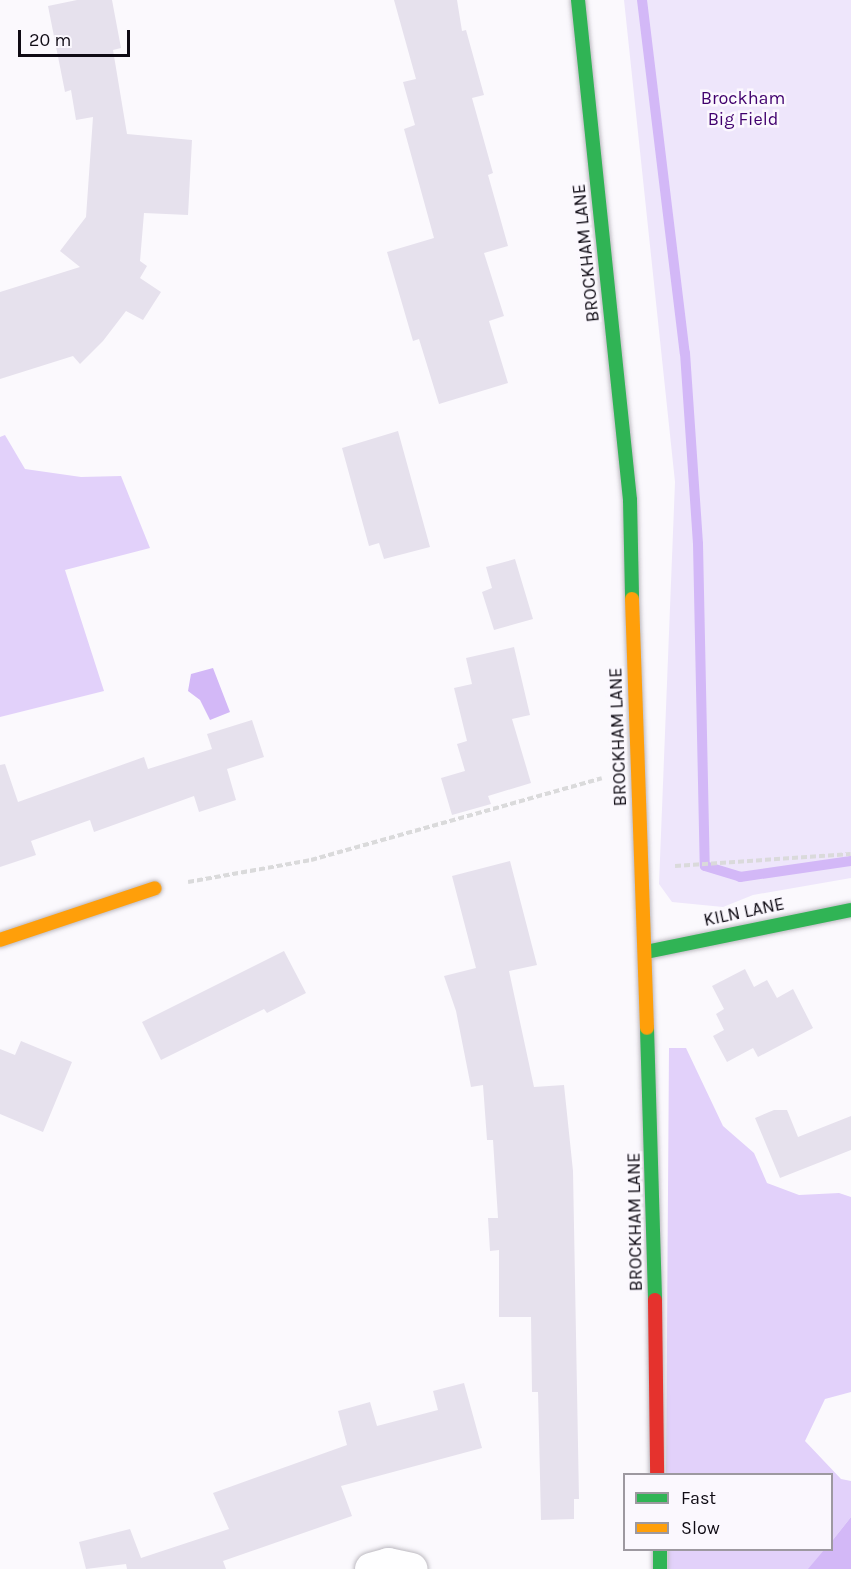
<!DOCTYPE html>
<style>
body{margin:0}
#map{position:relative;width:851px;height:1569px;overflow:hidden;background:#fbf9fd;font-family:Karla,sans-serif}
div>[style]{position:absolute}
.green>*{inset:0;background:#eee6fb}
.forest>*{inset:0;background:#e2d1fa;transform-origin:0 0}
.water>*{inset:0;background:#d3b8f7}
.stream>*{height:10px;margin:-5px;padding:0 5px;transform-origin:5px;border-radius:5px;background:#d3b8f7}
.building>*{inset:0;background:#e6e1ed}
.path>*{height:4px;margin-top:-2px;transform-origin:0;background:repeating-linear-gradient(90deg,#dadadb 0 6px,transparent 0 9px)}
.roads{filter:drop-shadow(0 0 2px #bcb9c0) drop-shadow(0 0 2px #bcb9c0)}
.street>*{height:32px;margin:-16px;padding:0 16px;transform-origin:16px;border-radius:16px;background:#fefeff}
.fast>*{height:14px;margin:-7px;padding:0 7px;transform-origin:7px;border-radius:7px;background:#30b455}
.slow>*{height:14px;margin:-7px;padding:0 7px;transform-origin:7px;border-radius:7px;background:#ff9f0a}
.jam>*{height:14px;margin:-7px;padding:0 7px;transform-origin:7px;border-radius:7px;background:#e5322d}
span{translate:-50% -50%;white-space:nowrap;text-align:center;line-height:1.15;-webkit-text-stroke:5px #fbf8fe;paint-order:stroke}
.park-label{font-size:18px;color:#40006d}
.street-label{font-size:18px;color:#0f0b14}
.legend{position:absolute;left:623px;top:1473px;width:210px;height:78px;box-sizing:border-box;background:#fbf8fe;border:2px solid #9d99a0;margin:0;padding:8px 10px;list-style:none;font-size:18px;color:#0f0b14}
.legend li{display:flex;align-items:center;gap:12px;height:30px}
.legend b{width:30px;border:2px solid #9d99a0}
.scale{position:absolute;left:18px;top:30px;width:112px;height:27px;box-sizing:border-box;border:3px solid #0f0b14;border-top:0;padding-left:8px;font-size:18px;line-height:21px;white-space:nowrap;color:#0f0b14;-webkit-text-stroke:4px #fbf8fe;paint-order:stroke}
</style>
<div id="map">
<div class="green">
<div style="clip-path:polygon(624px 0,851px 0,851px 878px,753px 895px,723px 907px,672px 902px,659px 884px,675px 482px)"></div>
</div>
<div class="forest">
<div style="clip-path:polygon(5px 435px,25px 469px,81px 477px,121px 476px,150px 548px,65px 570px,104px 691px,0 717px,0 437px)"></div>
<div style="clip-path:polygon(669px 1048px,686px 1048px,723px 1126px,754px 1153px,767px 1183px,799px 1195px,839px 1193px,851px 1197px,851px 1392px,825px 1399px,805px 1441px,841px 1479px,851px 1481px,851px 1517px,832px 1541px,832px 1474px,666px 1474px)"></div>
<div style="left:668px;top:1550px;width:156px;height:19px"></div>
</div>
<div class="water">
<div style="clip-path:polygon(213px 668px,230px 712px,210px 720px,200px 700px,188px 691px,191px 674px)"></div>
<div style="clip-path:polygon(851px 1517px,851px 1569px,808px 1569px,824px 1550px,832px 1550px,832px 1541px)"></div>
</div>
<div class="stream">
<div style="left:642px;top:0;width:356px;rotate:83.1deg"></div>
<div style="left:685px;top:353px;width:191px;rotate:86.1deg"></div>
<div style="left:698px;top:544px;width:322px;rotate:88.8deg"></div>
<div style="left:705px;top:866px;width:37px;rotate:17deg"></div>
<div style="left:740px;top:877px;width:112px;rotate:-8.2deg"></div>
</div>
<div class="building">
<div style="clip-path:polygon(77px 0,112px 0,121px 48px,113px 50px,127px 134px,192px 140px,188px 215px,144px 213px,140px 261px,147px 266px,140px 278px,161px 292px,143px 320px,126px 311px,103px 341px,80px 364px,73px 356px,0 379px,0 292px,80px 267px,60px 251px,86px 217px,93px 117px,76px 120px,71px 90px,65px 92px,48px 6px)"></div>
<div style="clip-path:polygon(394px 0,457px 0,462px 31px,466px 30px,484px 95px,472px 98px,493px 173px,488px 175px,508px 246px,484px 253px,504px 316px,489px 321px,508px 383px,439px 404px,419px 339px,413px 341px,387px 252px,434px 238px,404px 129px,415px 125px,403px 82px,416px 79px)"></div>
<div style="clip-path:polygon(398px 431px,430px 547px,384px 559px,379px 543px,369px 546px,342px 448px)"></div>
<div style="clip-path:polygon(515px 559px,533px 619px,494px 630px,482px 592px,492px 588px,486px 567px)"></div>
<div style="clip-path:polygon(514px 647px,530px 715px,512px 719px,531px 783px,488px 796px,491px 804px,452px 815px,441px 778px,465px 771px,457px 744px,467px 741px,454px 688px,472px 684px,466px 658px)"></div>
<div style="clip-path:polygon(252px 720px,264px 757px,227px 769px,236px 800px,199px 812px,194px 796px,94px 832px,90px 820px,31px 841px,36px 855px,0 867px,0 765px,5px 764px,18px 802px,144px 757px,148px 769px,212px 749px,207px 734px)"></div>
<div style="clip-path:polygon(510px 861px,537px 965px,509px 971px,534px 1087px,564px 1085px,573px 1171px,579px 1499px,574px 1499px,574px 1519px,541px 1520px,538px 1392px,532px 1392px,531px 1317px,499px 1317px,499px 1250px,490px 1251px,488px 1218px,498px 1218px,493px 1140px,487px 1140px,483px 1085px,471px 1087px,456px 1011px,444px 976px,476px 968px,452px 876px)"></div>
<div style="clip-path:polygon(284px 951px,306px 993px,267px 1013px,264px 1009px,161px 1060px,142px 1022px)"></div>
<div style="clip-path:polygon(745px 969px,754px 987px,767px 980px,777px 998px,793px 989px,813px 1028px,758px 1057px,753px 1048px,727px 1062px,713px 1036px,724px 1030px,716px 1014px,724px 1009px,712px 986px)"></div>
<div style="clip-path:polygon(21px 1041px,72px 1062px,43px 1132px,0 1114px,0 1049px,15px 1055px)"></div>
<div style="clip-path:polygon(774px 1110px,787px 1110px,798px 1137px,851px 1116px,851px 1150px,780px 1178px,755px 1118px)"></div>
<div style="clip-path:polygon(464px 1383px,482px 1448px,341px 1486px,352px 1516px,223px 1561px,226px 1569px,127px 1569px,126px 1564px,86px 1569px,79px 1542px,130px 1529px,141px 1558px,229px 1529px,213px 1493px,347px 1445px,338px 1411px,370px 1402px,377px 1426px,438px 1410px,433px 1391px)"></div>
</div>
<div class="path">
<div style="left:675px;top:866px;width:176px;rotate:-3.9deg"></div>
<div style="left:188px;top:882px;width:125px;rotate:-10.1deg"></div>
<div style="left:311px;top:860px;width:302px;rotate:-15.7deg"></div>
</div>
<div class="roads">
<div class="street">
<div style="left:371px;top:1569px;width:18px;rotate:-16deg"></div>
<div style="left:388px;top:1564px;width:24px;rotate:12deg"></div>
</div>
<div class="fast">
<div style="left:578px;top:0;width:503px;rotate:84.06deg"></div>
<div style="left:630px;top:500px;width:99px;rotate:88.8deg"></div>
<div style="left:646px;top:952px;width:209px;rotate:-11.6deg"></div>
<div style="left:647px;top:1028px;width:272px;rotate:88.3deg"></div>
<div style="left:660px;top:1550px;width:19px;rotate:90deg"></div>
</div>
<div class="slow">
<div style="left:632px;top:599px;width:429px;rotate:88deg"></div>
<div style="left:0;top:940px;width:163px;rotate:-18.5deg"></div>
</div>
<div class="jam">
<div style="left:655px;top:1300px;width:174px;rotate:89.3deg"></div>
</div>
</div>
<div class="park-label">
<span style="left:743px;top:109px">Brockham<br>Big Field</span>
</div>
<div class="street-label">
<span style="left:586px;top:253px;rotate:-96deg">BROCKHAM LANE</span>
<span style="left:618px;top:737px;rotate:-92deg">BROCKHAM LANE</span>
<span style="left:744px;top:912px;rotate:-12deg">KILN LANE</span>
<span style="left:635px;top:1222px;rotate:-91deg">BROCKHAM LANE</span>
</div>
<ul class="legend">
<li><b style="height:8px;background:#30b455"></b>Fast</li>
<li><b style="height:8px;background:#ff9f0a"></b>Slow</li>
</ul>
<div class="scale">20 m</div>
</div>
